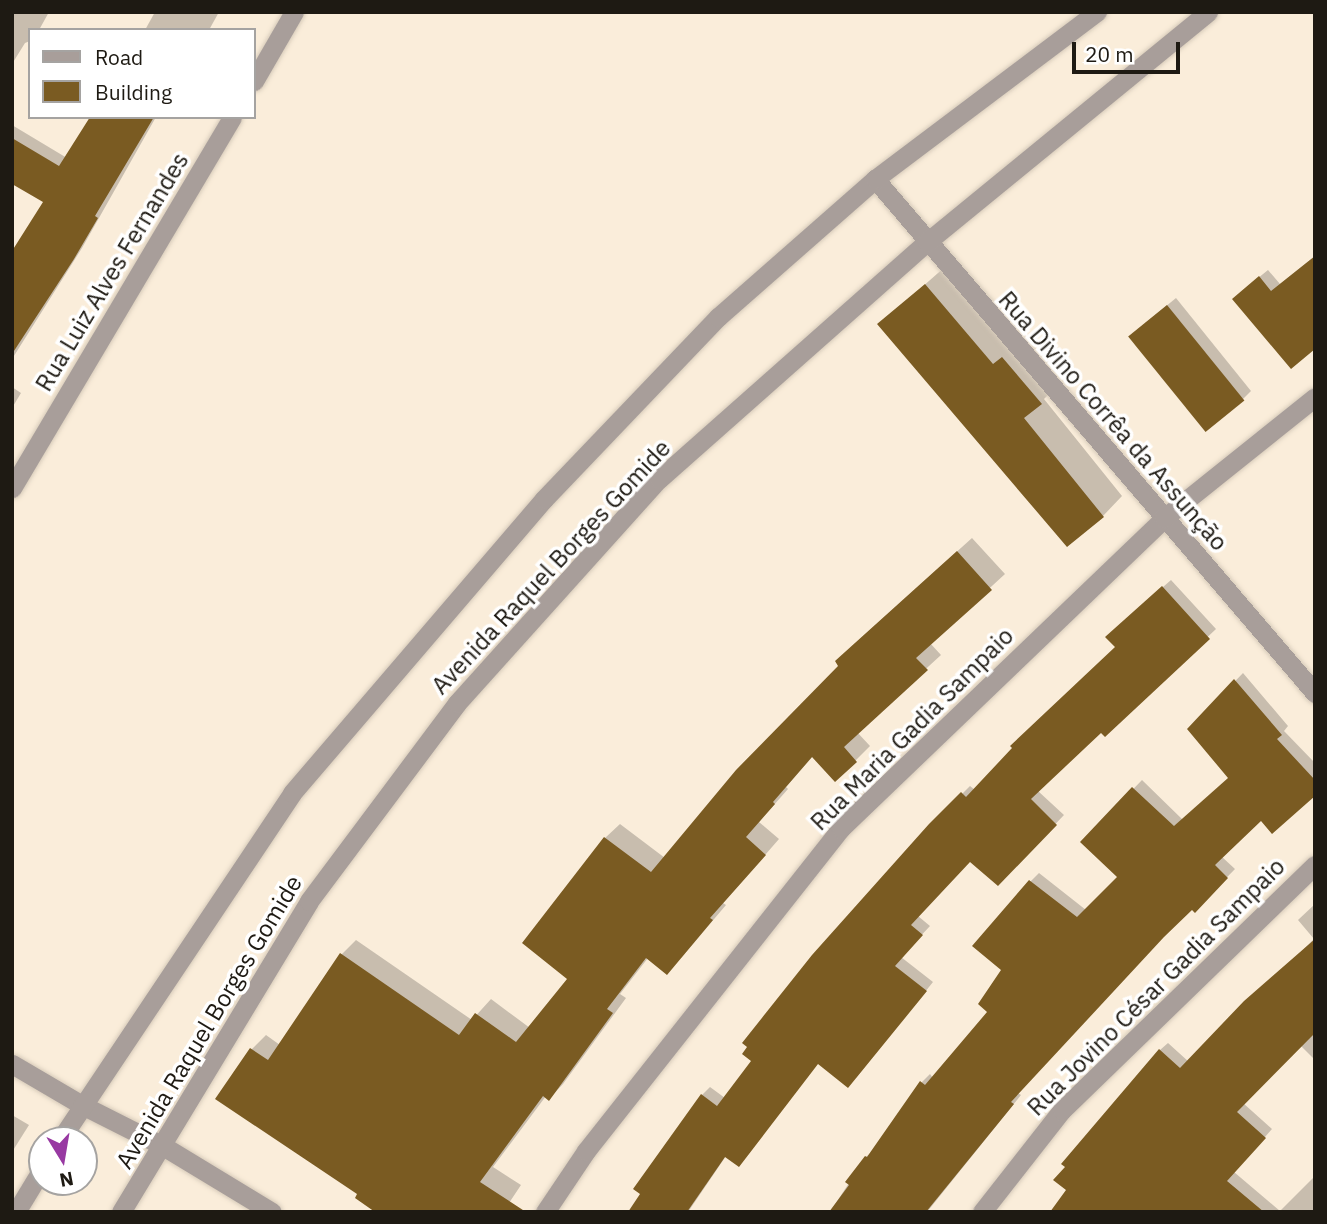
<!DOCTYPE html>
<meta charset="utf-8">
<style>
body{margin:0}
#map{position:relative;width:1327px;height:1224px;overflow:hidden;background:#faedda;font-family:"IBM Plex Sans",sans-serif}
div>[style]{position:absolute}
.shadow>*{inset:0;background:#0003}
.building>*{inset:0;background:#7a5b22;transform-origin:0 0}
.roads{filter:drop-shadow(0 0 2px #d7cbba) drop-shadow(0 0 2px #d7cbba)}
.minor>*{height:19px;margin:-9.5px;padding:0 9.5px;transform-origin:9.5px;border-radius:9.5px;background:#a89e9a}
.tertiary>*{height:19px;margin:-9.5px;padding:0 9.5px;transform-origin:9.5px;border-radius:9.5px;background:#a89e9a}
span{translate:-50% -50%;white-space:nowrap;text-align:center;line-height:1.15;-webkit-text-stroke:7px #fff;paint-order:stroke}
.street-label{font-size:24px;color:#1e1a13}
.frame{position:absolute;inset:0;border:14px solid #1e1a13;pointer-events:none}
.legend{position:absolute;left:28px;top:28px;width:228px;height:91px;box-sizing:border-box;background:#fff;border:2px solid #a5a3a1;margin:0;padding:9px 12px;list-style:none;font-size:21px;color:#1e1a13}
.legend li{display:flex;align-items:center;gap:14px;height:35px}
.legend b{width:35px;border:2px solid #a5a3a1}
.north{position:absolute;left:28px;top:1126px;width:70px;height:70px;box-sizing:border-box;background:#fff;border:2px solid #a5a3a1;border-radius:50%;rotate:169deg;font-size:19px;font-weight:700;line-height:28px;text-align:center;color:#1e1a13}
.north::after{content:'';display:block;margin:auto;width:24px;height:32px;background:#9839a2;clip-path:polygon(50% 0,100% 100%,50% 72%,0 100%)}
.scale{position:absolute;left:1072px;top:42px;width:108px;height:32px;box-sizing:border-box;border:4px solid #1e1a13;border-top:0;padding-left:9px;font-size:21px;line-height:24px;white-space:nowrap;color:#1e1a13;-webkit-text-stroke:5px #fff;paint-order:stroke}
</style>
<div id="map">
<div class="shadow">
<div style="clip-path:polygon(12px 12px,49px 12px,39px 30px,30px 30px,30px 41px,25px 43px,12px 64px)"></div>
<div style="clip-path:polygon(155px 12px,219px 12px,209px 30px,145px 30px)"></div>
<div style="clip-path:polygon(91px 117px,156px 117px,82px 248px,12px 359px,12px 253px,45px 201px,12px 178px,12px 125px,67px 158px)"></div>
<div style="clip-path:polygon(1315px 256px,1315px 347px,1242px 291px,1268px 270px,1280px 284px)"></div>
<div style="clip-path:polygon(946px 266px,1060px 383px,1044px 399px,1122px 496px,1103px 516px,880px 324px)"></div>
<div style="clip-path:polygon(1176px 298px,1251px 391px,1243px 399px,1138px 329px)"></div>
<div style="clip-path:polygon(12px 387px,21px 393px,12px 408px)"></div>
<div style="clip-path:polygon(972px 538px,1005px 574px,930px 643px,941px 655px,857px 732px,870px 746px,856px 760px,835px 779px,813px 756px,786px 787px,788px 789px,759px 822px,779px 839px,723px 903px,726px 905px,681px 958px,648px 958px,620px 994px,626px 998px,563px 1084px,549px 1099px,546px 1096px,493px 1167px,521px 1185px,503px 1212px,360px 1194px,251px 1050px,266px 1035px,280px 1045px,342px 954px,356px 940px,472px 1020px,491px 999px,530px 1028px,570px 979px,605px 838px,620px 824px,665px 858px,841px 666px,851px 647px)"></div>
<div style="clip-path:polygon(1171px 580px,1216px 629px,1105px 734px,1101px 730px,1038px 791px,1064px 815px,998px 884px,970px 860px,918px 916px,930px 926px,901px 957px,933px 982px,856px 1078px,819px 1062px,726px 1156px,688px 1212px,630px 1212px,702px 1095px,710px 1087px,725px 1098px,930px 826px,970px 786px,975px 790px,1117px 647px,1115px 629px)"></div>
<div style="clip-path:polygon(1243px 673px,1288px 726px,1284px 731px,1315px 763px,1315px 793px,1261px 818px,1221px 856px,1235px 869px,1195px 910px,1192px 907px,1169px 930px,1018px 1093px,1021px 1095px,927px 1212px,830px 1212px,866px 1157px,875px 1149px,922px 1082px,930px 1074px,933px 1078px,990px 1012px,1004px 969px,975px 946px,1031px 881px,1039px 873px,1086px 910px,1119px 877px,1082px 842px,1142px 780px,1183px 820px,1230px 777px,1189px 729px)"></div>
<div style="clip-path:polygon(1315px 904px,1315px 1060px,1299px 1044px,1243px 1103px,1272px 1129px,1234px 1172px,1280px 1211px,1315px 1176px,1315px 1212px,1052px 1212px,1160px 1050px,1168px 1043px,1189px 1062px,1314px 939px,1298px 920px)"></div>
<div style="clip-path:polygon(12px 1115px,29px 1125px,12px 1152px)"></div>
</div>
<div class="building">
<div style="clip-path:polygon(90px 117px,154px 117px,95px 216px,98px 218px,74px 259px,12px 354px,12px 251px,43px 202px,12px 184px,12px 138px,59px 166px)"></div>
<div style="clip-path:polygon(1315px 256px,1315px 349px,1291px 369px,1232px 299px,1259px 276px,1271px 291px)"></div>
<div style="clip-path:polygon(925px 284px,993px 364px,1002px 357px,1042px 404px,1024px 418px,1104px 517px,1067px 547px,877px 324px)"></div>
<div style="left:1167px;top:305px;width:123px;height:50px;rotate:51deg"></div>
<div style="clip-path:polygon(957px 551px,992px 590px,916px 658px,928px 670px,844px 747px,857px 762px,835px 782px,812px 757px,773px 802px,775px 804px,746px 837px,766px 855px,710px 918px,713px 920px,667px 975px,646px 958px,607px 1009px,613px 1013px,549px 1101px,543px 1096px,480px 1182px,526px 1212px,375px 1212px,355px 1198px,357px 1194px,215px 1099px,250px 1048px,268px 1060px,340px 953px,459px 1035px,475px 1013px,516px 1042px,567px 979px,522px 943px,604px 837px,651px 872px,736px 770px,838px 666px,835px 661px)"></div>
<div style="clip-path:polygon(1162px 586px,1210px 639px,1105px 737px,1101px 733px,1031px 799px,1057px 825px,998px 886px,970px 862px,911px 925px,923px 935px,895px 966px,927px 991px,848px 1088px,818px 1064px,739px 1167px,725px 1157px,687px 1212px,628px 1212px,640px 1194px,633px 1189px,701px 1094px,717px 1106px,751px 1061px,742px 1054px,747px 1047px,742px 1043px,812px 955px,929px 824px,961px 792px,966px 797px,1012px 748px,1010px 746px,1115px 647px,1105px 637px)"></div>
<div style="clip-path:polygon(1234px 679px,1282px 735px,1277px 739px,1315px 780px,1315px 796px,1272px 834px,1261px 821px,1215px 865px,1228px 878px,1195px 913px,1192px 910px,1164px 937px,1011px 1102px,1014px 1104px,926px 1212px,829px 1212px,849px 1185px,845px 1182px,865px 1156px,867px 1157px,920px 1081px,925px 1085px,987px 1012px,978px 1004px,1001px 970px,972px 946px,1029px 880px,1077px 917px,1117px 877px,1080px 842px,1132px 787px,1174px 826px,1228px 778px,1187px 729px)"></div>
<div style="clip-path:polygon(1315px 939px,1315px 1033px,1237px 1112px,1266px 1138px,1227px 1181px,1264px 1212px,1050px 1212px,1066px 1190px,1053px 1180px,1065px 1167px,1061px 1164px,1159px 1049px,1180px 1068px,1244px 1001px)"></div>
</div>
<div class="roads">
<div class="minor">
<div style="left:254px;top:81px;width:80px;rotate:-59.9deg"></div>
<div style="left:875px;top:179px;width:677px;rotate:49.44deg"></div>
<div style="left:12px;top:488px;width:431px;rotate:-59.3deg"></div>
<div style="left:12px;top:1064px;width:81px;rotate:30.4deg"></div>
<div style="left:82px;top:1105px;width:91px;rotate:26.8deg"></div>
<div style="left:163px;top:1146px;width:127px;rotate:31.2deg"></div>
<div style="left:545px;top:1212px;width:73px;rotate:-56.1deg"></div>
<div style="left:586px;top:1151px;width:412px;rotate:-51.7deg"></div>
<div style="left:841px;top:828px;width:448px;rotate:-43.8deg"></div>
<div style="left:1164px;top:518px;width:193px;rotate:-38.7deg"></div>
<div style="left:982px;top:1212px;width:130px;rotate:-51.9deg"></div>
<div style="left:1062px;top:1110px;width:352px;rotate:-44.1deg"></div>
</div>
<div class="tertiary">
<div style="left:60px;top:1140px;width:417px;rotate:-56.2deg"></div>
<div style="left:292px;top:793px;width:387px;rotate:-49.4deg"></div>
<div style="left:544px;top:499px;width:252px;rotate:-46.3deg"></div>
<div style="left:718px;top:317px;width:209px;rotate:-41.3deg"></div>
<div style="left:875px;top:179px;width:278px;rotate:-37deg"></div>
<div style="left:16px;top:1212px;width:50px;rotate:-58.8deg"></div>
<div style="left:121px;top:1212px;width:363px;rotate:-58.8deg"></div>
<div style="left:309px;top:901px;width:247px;rotate:-53.2deg"></div>
<div style="left:457px;top:703px;width:302px;rotate:-48deg"></div>
<div style="left:659px;top:479px;width:358px;rotate:-41.5deg"></div>
<div style="left:927px;top:242px;width:363px;rotate:-39.3deg"></div>
</div>
</div>
<div class="street-label">
<span style="left:112px;top:272px;rotate:-59deg">Rua Luiz Alves Fernandes</span>
<span style="left:1113px;top:421px;rotate:49deg">Rua Divino Corrêa da Assunção</span>
<span style="left:551px;top:567px;rotate:-47deg">Avenida Raquel Borges Gomide</span>
<span style="left:912px;top:729px;rotate:-45deg">Rua Maria Gadia Sampaio</span>
<span style="left:1156px;top:987px;rotate:-45deg">Rua Jovino César Gadia Sampaio</span>
<span style="left:209px;top:1022px;rotate:-59deg">Avenida Raquel Borges Gomide</span>
</div>
<div class="frame"></div>
<ul class="legend">
<li><b style="height:9px;background:#a89e9a"></b>Road</li>
<li><b style="height:19px;background:#7a5b22"></b>Building</li>
</ul>
<div class="north">N</div>
<div class="scale">20 m</div>
</div>
